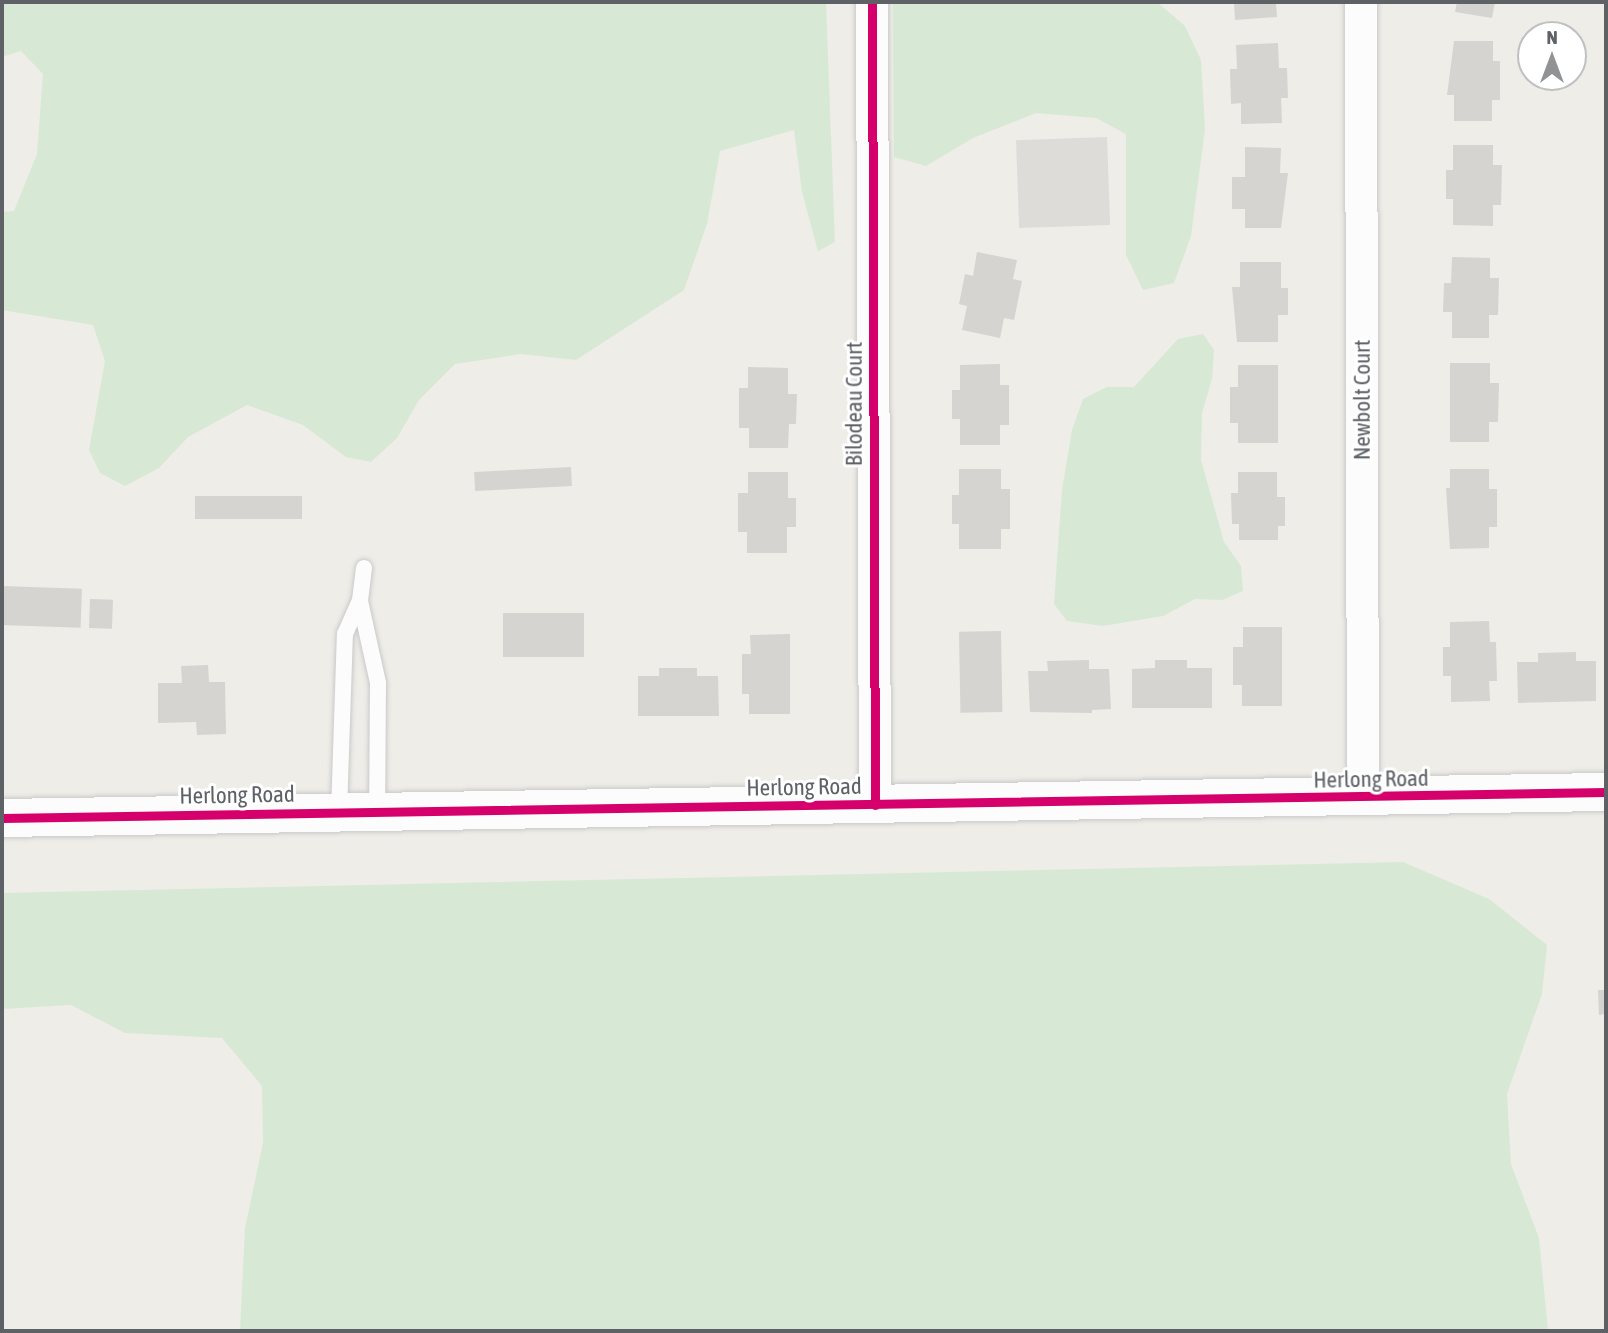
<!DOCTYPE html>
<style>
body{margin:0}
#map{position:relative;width:1608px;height:1333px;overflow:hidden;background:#eeede8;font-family:"Asap Condensed",sans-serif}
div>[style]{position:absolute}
.industrial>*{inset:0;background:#dedcd8;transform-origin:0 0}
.green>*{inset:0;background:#d7e9d5}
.building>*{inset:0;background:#d5d4d1;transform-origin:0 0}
.roads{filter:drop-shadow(0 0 2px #c9c9c9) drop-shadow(0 0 2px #c9c9c9)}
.service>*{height:16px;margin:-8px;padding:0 8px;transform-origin:8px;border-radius:8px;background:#fcfcfc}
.minor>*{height:32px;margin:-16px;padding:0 16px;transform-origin:16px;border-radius:16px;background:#fcfcfc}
.tertiary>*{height:38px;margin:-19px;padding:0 19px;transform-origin:19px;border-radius:19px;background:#fcfcfc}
.cycleway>*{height:9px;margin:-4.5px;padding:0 4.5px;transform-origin:4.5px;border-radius:4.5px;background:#d6006c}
span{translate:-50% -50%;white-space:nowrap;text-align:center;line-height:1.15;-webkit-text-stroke:6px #fff;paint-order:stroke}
.street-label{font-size:23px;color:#5e6166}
.frame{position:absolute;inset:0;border:4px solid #5e6166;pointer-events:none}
.north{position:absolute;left:1517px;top:21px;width:70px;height:70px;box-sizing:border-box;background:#fff;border:2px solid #bfc0c2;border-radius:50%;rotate:0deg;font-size:19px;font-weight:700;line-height:28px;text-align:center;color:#5e6166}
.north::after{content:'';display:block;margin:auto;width:24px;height:32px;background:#909294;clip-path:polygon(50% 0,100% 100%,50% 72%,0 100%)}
</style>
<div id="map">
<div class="industrial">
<div style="left:1107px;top:137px;width:88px;height:91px;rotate:88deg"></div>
</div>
<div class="green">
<div style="clip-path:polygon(2px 2px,826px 2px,835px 242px,818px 251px,802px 192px,794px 130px,720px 151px,707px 224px,684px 290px,576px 360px,521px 354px,455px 364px,419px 400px,397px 438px,371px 462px,346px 457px,303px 425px,247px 405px,188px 437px,159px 468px,125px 486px,100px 473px,89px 450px,105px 361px,93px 325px,2px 310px,2px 212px,14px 211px,37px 154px,43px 74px,21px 51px,2px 57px)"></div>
<div style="clip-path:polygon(893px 2px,1157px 2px,1185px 26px,1201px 60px,1205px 129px,1191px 236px,1174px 283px,1143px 290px,1126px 255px,1126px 134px,1096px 118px,1036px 113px,973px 138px,926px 166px,894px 157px)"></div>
<div style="clip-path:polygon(1203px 334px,1214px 350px,1212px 379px,1202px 413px,1201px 460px,1224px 542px,1241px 566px,1243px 591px,1222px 600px,1195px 599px,1163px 616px,1103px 626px,1067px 621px,1054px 604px,1057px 560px,1062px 490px,1072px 430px,1083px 399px,1107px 387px,1134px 387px,1178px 339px)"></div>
<div style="clip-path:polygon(1403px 862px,1489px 899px,1547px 945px,1542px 994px,1507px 1094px,1511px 1164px,1539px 1238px,1548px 1331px,240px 1331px,245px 1228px,263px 1143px,262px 1086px,222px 1038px,125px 1033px,71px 1005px,2px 1009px,2px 893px)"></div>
</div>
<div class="building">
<div style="clip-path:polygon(1234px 2px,1276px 2px,1277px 17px,1235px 20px)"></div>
<div style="clip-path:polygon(1457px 2px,1495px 2px,1492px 18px,1455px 12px)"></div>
<div style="clip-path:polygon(1454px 41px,1493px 41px,1493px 61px,1500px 61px,1500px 100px,1492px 100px,1492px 121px,1454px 121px,1454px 95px,1447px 95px)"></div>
<div style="clip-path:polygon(1278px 43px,1279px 68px,1287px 68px,1288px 98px,1281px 98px,1282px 123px,1241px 124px,1241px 103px,1231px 104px,1230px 69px,1237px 69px,1236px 45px)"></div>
<div style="clip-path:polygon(1453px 145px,1493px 145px,1493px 165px,1502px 165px,1501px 205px,1493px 205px,1493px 226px,1453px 225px,1453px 199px,1446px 199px,1446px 170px,1453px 170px)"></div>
<div style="clip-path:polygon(1245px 147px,1281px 148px,1280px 173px,1288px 173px,1281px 228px,1245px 228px,1245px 209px,1232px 209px,1232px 177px,1245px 177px)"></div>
<div style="clip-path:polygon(977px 252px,1017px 260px,1013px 279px,1022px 281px,1014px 320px,1004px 318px,1000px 338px,962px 330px,967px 306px,959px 304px,965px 274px,973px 276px)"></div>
<div style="clip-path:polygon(1452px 257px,1490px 258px,1490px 278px,1499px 278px,1498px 315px,1489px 315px,1489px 338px,1452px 338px,1452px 312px,1443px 312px,1444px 283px,1451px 283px)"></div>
<div style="clip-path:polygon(1240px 262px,1281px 262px,1281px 288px,1288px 288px,1288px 315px,1278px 315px,1278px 342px,1237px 342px,1232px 287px,1240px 287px)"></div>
<div style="clip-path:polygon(1450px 363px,1490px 363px,1490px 383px,1499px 383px,1498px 422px,1489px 422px,1489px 442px,1450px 442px)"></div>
<div style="clip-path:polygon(1000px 364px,1000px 385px,1009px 385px,1009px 425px,1000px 425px,1000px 445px,960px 445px,960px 419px,952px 419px,952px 390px,960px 390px,960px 365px)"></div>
<div style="clip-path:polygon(1238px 365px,1278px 365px,1278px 443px,1238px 443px,1238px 423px,1230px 423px,1230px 387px,1238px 387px)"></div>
<div style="clip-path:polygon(748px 367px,788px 368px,788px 394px,797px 394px,796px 424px,789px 424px,788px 448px,749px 448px,749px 428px,739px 428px,739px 388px,748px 388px)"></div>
<div style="left:571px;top:467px;width:19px;height:97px;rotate:87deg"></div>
<div style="clip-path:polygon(959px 469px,1001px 469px,1001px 489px,1010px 489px,1010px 529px,1001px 529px,1001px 549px,959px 549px,959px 524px,952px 524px,952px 495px,959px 495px)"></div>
<div style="clip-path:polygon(1450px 469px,1489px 469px,1489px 489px,1497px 489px,1497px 527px,1489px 527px,1489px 548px,1450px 549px,1446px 488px,1450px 488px)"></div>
<div style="clip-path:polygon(748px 472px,788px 472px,788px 498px,796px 498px,796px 527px,787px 527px,787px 553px,747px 553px,747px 532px,738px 532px,738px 493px,748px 493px)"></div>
<div style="clip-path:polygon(1238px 472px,1277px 472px,1277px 497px,1285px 497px,1285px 526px,1278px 526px,1278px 540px,1239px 540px,1239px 524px,1232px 524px,1231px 493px,1238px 493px)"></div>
<div style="left:195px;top:496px;width:107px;height:23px"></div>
<div style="left:2px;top:586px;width:80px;height:39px;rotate:2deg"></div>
<div style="left:90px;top:599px;width:23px;height:29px;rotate:2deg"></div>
<div style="left:584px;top:613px;width:44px;height:81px;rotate:90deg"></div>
<div style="clip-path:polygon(1489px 621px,1490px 642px,1496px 642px,1497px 681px,1489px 681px,1490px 701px,1451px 702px,1451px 676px,1443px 676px,1443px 647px,1450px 647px,1450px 622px)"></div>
<div style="clip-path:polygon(1243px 627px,1282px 627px,1282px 706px,1242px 706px,1242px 685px,1233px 685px,1233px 647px,1243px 647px)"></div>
<div style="left:1001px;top:631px;width:81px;height:42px;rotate:89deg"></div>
<div style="clip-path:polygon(790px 634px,790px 714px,749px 714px,749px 694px,742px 694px,742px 654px,751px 654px,750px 635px)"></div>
<div style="clip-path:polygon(1576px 652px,1576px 661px,1596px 661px,1596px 701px,1518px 703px,1517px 662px,1538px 662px,1538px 653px)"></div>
<div style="clip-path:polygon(1089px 660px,1089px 669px,1109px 669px,1111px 709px,1092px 710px,1092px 713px,1030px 712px,1028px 671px,1048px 671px,1047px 661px)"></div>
<div style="clip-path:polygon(1155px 660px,1187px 660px,1187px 668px,1212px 668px,1212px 708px,1132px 708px,1132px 669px,1155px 668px)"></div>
<div style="clip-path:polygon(208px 665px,209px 682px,225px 682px,226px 734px,197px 735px,196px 722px,158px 723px,158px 683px,182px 683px,181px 666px)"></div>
<div style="clip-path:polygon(659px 668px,697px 668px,697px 676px,718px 676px,719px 716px,638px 716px,638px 676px,659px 676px)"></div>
<div style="clip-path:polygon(1598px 990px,1606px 990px,1606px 1014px,1599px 1015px)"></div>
</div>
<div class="roads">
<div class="service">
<div style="left:364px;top:568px;width:33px;rotate:97deg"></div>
<div style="left:360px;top:601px;width:84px;rotate:77.6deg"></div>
<div style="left:378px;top:683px;width:130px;rotate:90.4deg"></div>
<div style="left:339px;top:812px;width:178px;rotate:-88.1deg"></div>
<div style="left:345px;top:634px;width:36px;rotate:-66deg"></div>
</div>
<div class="minor">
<div style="left:872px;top:2px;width:803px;rotate:89.79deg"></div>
<div style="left:1361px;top:2px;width:797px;rotate:89.86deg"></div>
</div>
<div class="tertiary">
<div style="left:2px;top:818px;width:1604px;rotate:-0.93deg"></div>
</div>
</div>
<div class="cycleway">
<div style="left:872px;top:2px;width:803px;rotate:89.79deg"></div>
<div style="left:2px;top:818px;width:1604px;rotate:-0.93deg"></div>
</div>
<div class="street-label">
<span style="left:1362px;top:400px;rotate:-90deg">Newbolt Court</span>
<span style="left:854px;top:404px;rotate:-90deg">Bilodeau Court</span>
<span style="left:1371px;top:779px;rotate:-1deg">Herlong Road</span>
<span style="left:804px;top:787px;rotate:-1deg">Herlong Road</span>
<span style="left:237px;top:795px;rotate:-1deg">Herlong Road</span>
</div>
<div class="frame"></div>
<div class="north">N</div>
</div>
